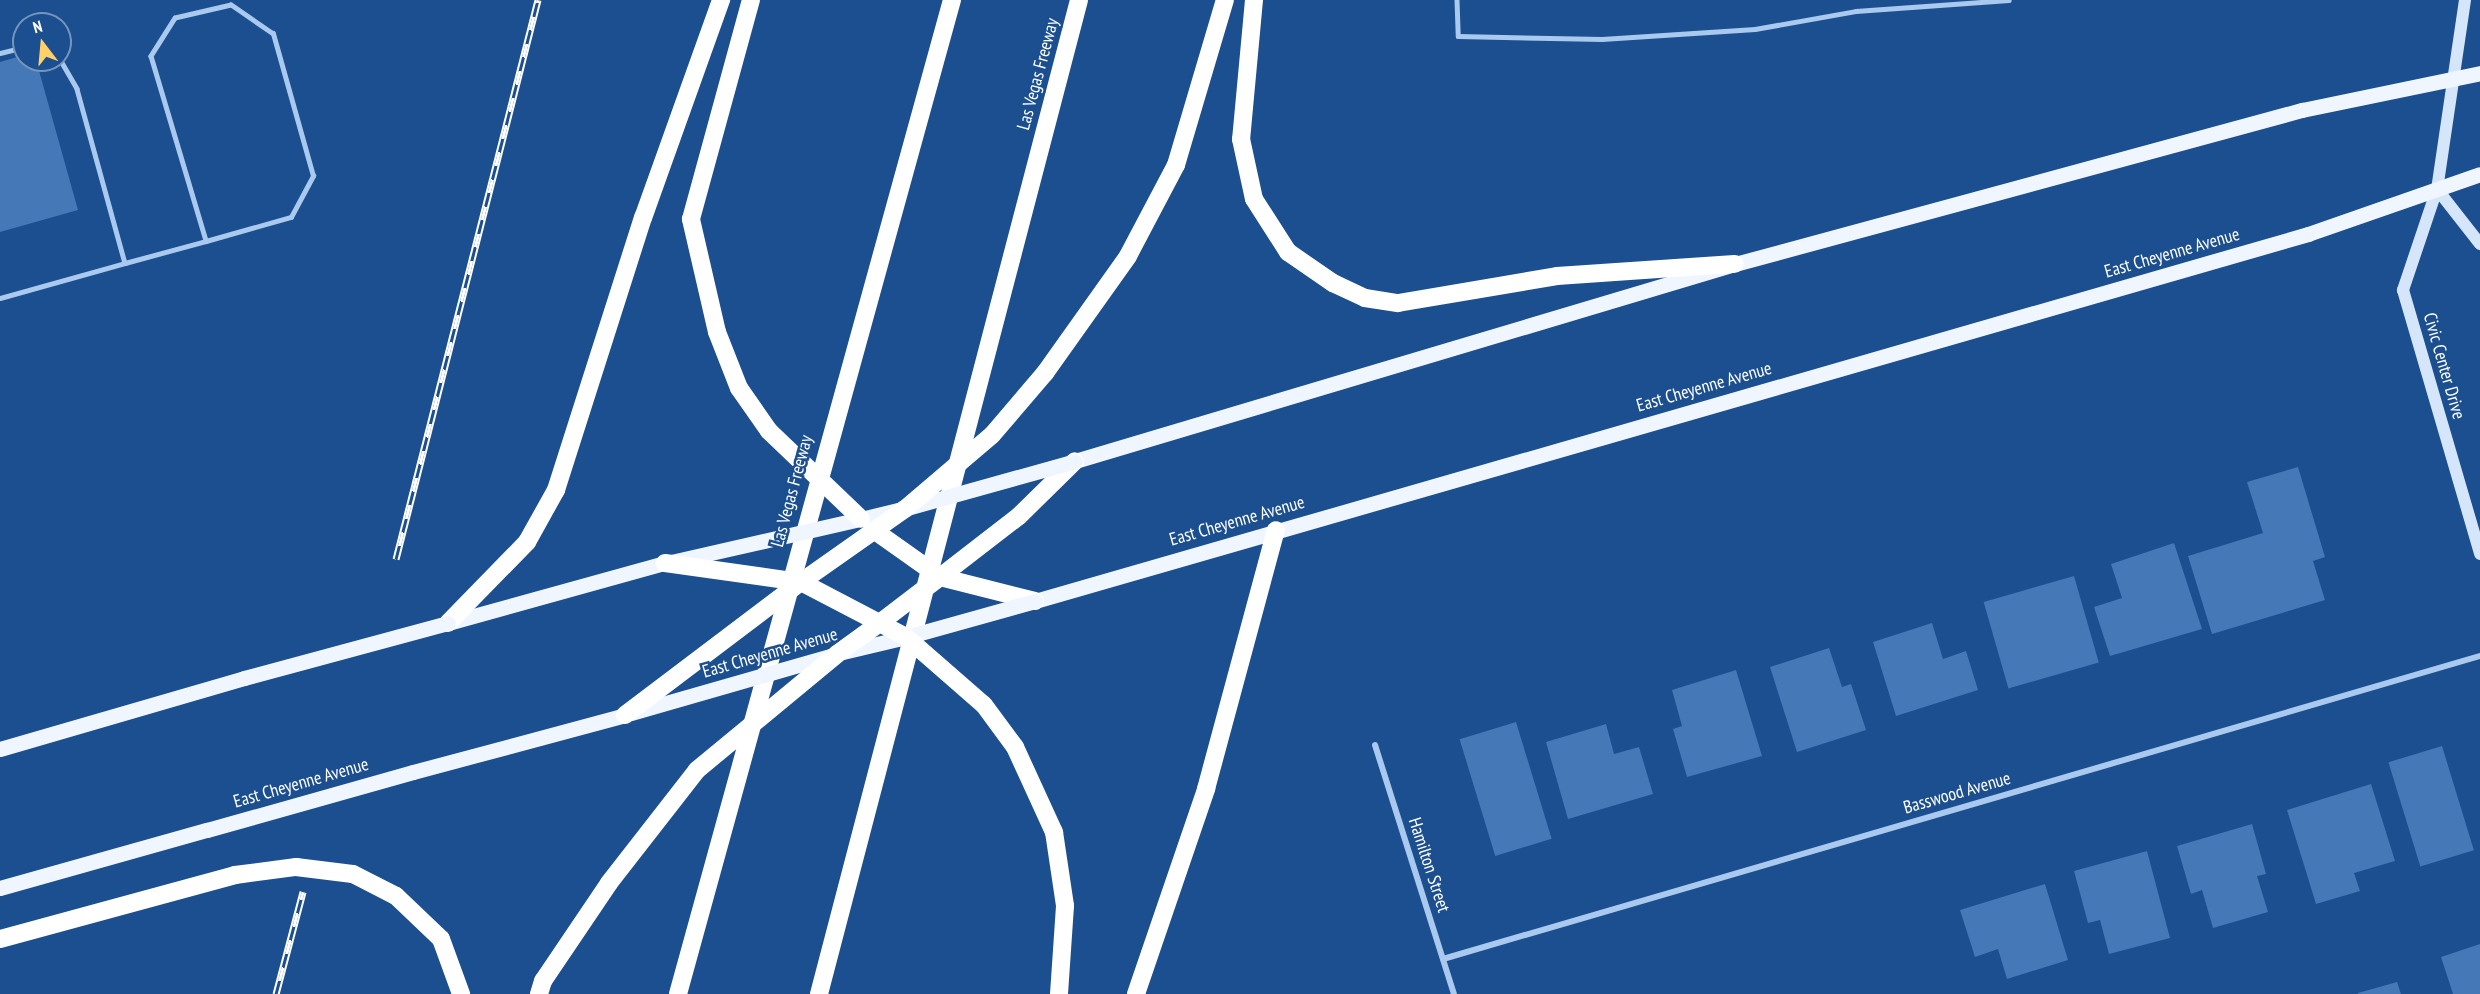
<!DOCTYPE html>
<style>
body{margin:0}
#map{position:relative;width:2480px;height:994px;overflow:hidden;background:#1b4f8f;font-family:"PT Sans Narrow",sans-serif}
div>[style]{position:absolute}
.building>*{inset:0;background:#4478b7;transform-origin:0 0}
.lane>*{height:4.5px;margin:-2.25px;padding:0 2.25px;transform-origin:2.25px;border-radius:2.25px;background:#a9c9ee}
.street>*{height:6px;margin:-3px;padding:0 3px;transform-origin:3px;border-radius:3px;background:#a9c9ee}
.secondary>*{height:12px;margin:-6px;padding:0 6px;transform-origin:6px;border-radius:6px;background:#d6e6fa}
.primary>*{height:15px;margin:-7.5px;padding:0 7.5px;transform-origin:7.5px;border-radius:7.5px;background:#f0f6ff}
.highway>*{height:18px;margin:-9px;padding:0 9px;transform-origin:9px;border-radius:9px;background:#fff}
.rail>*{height:7px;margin-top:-3.5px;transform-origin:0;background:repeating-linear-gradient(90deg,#1b4f8f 0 14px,#fff 0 28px);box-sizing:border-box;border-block:2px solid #fff}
.primary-bridge>*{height:15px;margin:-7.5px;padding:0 7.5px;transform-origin:7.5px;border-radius:7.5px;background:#f0f6ff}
.highway-bridge>*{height:18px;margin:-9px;padding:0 9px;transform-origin:9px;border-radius:9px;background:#fff}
span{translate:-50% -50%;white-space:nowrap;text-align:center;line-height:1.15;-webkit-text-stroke:5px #1b4f8f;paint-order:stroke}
.street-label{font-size:18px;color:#fff}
.north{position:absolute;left:12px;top:12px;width:60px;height:60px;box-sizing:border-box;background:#1b4f8f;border:2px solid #7695bc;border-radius:50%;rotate:344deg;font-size:16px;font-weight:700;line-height:24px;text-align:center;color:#fff}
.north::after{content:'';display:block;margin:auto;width:21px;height:27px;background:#ffd166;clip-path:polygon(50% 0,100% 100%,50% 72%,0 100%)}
</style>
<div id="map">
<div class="building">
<div style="clip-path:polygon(24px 55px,24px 60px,36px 60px,78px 210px,0 232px,0 62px)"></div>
<div style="clip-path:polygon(2298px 467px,2325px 557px,2313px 561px,2325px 600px,2212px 634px,2188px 556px,2263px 533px,2247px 482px)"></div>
<div style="clip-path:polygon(2174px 543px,2202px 629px,2110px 656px,2094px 607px,2122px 598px,2111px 564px)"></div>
<div style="left:2074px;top:576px;width:90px;height:94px;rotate:74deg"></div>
<div style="clip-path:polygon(1932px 623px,1943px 659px,1966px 651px,1978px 690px,1896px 716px,1873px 642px)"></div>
<div style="clip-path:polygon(1829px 648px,1842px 687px,1851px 684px,1866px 730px,1797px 752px,1770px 667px)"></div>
<div style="clip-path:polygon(1736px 670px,1762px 756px,1687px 777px,1673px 729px,1682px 726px,1672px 690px)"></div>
<div style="left:1516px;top:722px;width:122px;height:59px;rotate:73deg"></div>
<div style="clip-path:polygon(1606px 724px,1614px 754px,1639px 747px,1653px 794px,1568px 819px,1546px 742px)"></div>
<div style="left:2442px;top:746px;width:109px;height:56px;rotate:73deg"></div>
<div style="clip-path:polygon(2371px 784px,2395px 861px,2354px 873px,2360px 891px,2316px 904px,2287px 810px)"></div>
<div style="clip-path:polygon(2252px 824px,2266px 874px,2257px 876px,2268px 912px,2213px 928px,2202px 890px,2191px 894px,2177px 846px)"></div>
<div style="clip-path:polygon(2147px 851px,2170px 938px,2109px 954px,2100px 920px,2088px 923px,2074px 871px)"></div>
<div style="clip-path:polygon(2045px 884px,2068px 960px,2007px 979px,1998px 949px,1975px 957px,1960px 910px)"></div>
<div style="clip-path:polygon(2480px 944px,2480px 994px,2453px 994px,2441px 957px)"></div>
<div style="clip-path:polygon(2397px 982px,2401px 994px,2358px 994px,2358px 993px)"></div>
</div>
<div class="lane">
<div style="left:1457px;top:0;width:36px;rotate:88deg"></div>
<div style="left:1458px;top:36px;width:144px;rotate:1.2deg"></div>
<div style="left:1602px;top:39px;width:153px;rotate:-3.7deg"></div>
<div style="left:1755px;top:29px;width:103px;rotate:-10.1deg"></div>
<div style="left:1856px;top:11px;width:153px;rotate:-4.1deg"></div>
<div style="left:0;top:53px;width:25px;rotate:-14deg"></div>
<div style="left:60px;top:59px;width:34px;rotate:60deg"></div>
<div style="left:77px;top:89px;width:180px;rotate:74.6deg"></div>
<div style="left:0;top:298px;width:130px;rotate:-15.6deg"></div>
<div style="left:125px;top:263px;width:84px;rotate:-15.2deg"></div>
<div style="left:206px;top:241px;width:88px;rotate:-15.8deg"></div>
<div style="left:291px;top:217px;width:47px;rotate:-61.8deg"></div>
<div style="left:313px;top:176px;width:148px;rotate:-105.7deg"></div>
<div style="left:273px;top:34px;width:51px;rotate:-145.4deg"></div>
<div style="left:231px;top:5px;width:57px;rotate:166.9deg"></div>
<div style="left:175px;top:18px;width:45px;rotate:122.3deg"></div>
<div style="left:151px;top:56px;width:193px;rotate:73.4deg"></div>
</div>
<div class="street">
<div style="left:1375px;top:745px;width:261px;rotate:72.4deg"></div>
<div style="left:1443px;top:959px;width:1080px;rotate:-16.29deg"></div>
</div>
<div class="secondary">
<div style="left:2465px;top:0;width:191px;rotate:98.4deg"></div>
<div style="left:2437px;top:189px;width:107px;rotate:108.6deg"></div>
<div style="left:2403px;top:290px;width:275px;rotate:73.7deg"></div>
<div style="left:2437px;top:189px;width:70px;rotate:52deg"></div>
</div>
<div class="primary">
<div style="left:1075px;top:461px;width:689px;rotate:-16.62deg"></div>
<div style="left:1735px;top:264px;width:588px;rotate:-15.2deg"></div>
<div style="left:2302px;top:110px;width:182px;rotate:-11.7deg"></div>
<div style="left:861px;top:519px;width:42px;rotate:-13.7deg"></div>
<div style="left:1035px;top:601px;width:1325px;rotate:-16.08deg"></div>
<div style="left:2308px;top:234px;width:182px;rotate:-19.2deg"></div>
<div style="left:448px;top:623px;width:225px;rotate:-15.5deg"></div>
<div style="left:843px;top:652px;width:65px;rotate:-13.4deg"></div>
<div style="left:0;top:749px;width:254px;rotate:-16.2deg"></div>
<div style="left:413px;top:772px;width:220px;rotate:-15deg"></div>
<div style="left:0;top:888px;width:215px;rotate:-15.7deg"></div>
</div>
<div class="highway">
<div style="left:1254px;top:0;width:140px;rotate:95.3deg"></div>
<div style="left:1241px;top:139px;width:61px;rotate:77.8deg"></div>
<div style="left:1254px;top:199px;width:63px;rotate:57.3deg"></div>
<div style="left:1288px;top:252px;width:55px;rotate:34.6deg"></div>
<div style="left:1333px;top:283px;width:35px;rotate:25deg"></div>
<div style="left:1365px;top:298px;width:33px;rotate:9deg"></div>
<div style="left:1398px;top:303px;width:161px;rotate:-9.6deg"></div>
<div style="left:1557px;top:276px;width:178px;rotate:-3.9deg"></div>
<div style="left:1128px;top:256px;width:103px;rotate:-62.2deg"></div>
<div style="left:1176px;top:165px;width:172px;rotate:-73.5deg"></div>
<div style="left:717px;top:332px;width:116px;rotate:-103deg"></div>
<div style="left:691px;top:219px;width:227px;rotate:-74.7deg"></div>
<div style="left:940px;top:577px;width:100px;rotate:-37.7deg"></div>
<div style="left:1019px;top:516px;width:78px;rotate:-44.5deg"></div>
<div style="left:940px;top:577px;width:98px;rotate:14.2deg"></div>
<div style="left:801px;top:582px;width:127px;rotate:-35.1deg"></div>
<div style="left:801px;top:582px;width:119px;rotate:27.6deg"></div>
<div style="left:448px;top:623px;width:113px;rotate:-45.7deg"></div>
<div style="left:527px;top:542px;width:60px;rotate:-60.9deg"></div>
<div style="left:556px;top:490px;width:286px;rotate:-72.3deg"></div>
<div style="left:643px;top:218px;width:232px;rotate:-70.3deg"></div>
<div style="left:837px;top:654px;width:54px;rotate:-36deg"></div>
<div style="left:1015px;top:747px;width:94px;rotate:65.4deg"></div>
<div style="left:1054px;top:832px;width:75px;rotate:81.5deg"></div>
<div style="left:1065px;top:906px;width:88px;rotate:93.9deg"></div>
<div style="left:353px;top:874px;width:48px;rotate:27.1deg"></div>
<div style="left:396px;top:896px;width:62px;rotate:43.7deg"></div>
<div style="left:441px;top:939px;width:59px;rotate:70deg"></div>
<div style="left:0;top:939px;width:244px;rotate:-15.2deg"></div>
<div style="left:539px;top:994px;width:14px;rotate:-73deg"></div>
<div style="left:678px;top:994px;width:1031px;rotate:-74.59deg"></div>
<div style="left:819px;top:994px;width:1027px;rotate:-75.34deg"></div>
<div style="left:1136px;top:994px;width:217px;rotate:-71.1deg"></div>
<div style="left:1206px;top:789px;width:268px;rotate:-74.9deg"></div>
</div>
<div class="rail">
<div style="left:396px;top:559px;width:577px;rotate:-75.75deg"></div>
<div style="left:276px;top:994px;width:106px;rotate:-75.2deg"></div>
</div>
<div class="primary-bridge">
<div style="left:907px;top:508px;width:174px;rotate:-15.6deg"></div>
<div style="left:671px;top:562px;width:195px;rotate:-12.8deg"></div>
<div style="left:906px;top:637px;width:134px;rotate:-15.6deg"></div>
<div style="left:244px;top:678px;width:211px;rotate:-15.1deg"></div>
<div style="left:631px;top:713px;width:210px;rotate:-16deg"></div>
<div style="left:207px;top:830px;width:214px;rotate:-15.7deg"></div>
</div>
<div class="highway-bridge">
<div style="left:717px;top:332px;width:60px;rotate:68.6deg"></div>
<div style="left:739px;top:388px;width:52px;rotate:55.1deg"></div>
<div style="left:769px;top:431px;width:127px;rotate:43.7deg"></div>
<div style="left:905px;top:509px;width:114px;rotate:-40.4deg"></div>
<div style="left:992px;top:435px;width:82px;rotate:-49.5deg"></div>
<div style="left:1045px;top:373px;width:143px;rotate:-54.6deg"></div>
<div style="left:875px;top:531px;width:80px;rotate:35.3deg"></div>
<div style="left:940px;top:577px;width:74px;rotate:142.7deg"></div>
<div style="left:665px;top:563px;width:137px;rotate:8deg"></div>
<div style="left:906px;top:637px;width:103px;rotate:41.1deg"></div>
<div style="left:984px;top:705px;width:52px;rotate:53.6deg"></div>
<div style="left:625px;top:715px;width:221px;rotate:-37.1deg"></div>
<div style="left:235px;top:875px;width:62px;rotate:-7.5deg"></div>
<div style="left:296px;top:867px;width:57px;rotate:7deg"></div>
<div style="left:543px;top:981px;width:118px;rotate:-56deg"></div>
<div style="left:609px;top:883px;width:143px;rotate:-52.1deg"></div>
<div style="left:697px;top:770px;width:182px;rotate:-39.6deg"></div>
</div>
<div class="street-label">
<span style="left:1038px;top:74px;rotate:-75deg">Las Vegas Freeway</span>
<span style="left:2172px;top:253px;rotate:-16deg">East Cheyenne Avenue</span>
<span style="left:2444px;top:366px;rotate:74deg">Civic Center Drive</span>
<span style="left:1704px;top:387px;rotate:-16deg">East Cheyenne Avenue</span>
<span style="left:792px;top:491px;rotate:-75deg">Las Vegas Freeway</span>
<span style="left:1237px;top:521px;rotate:-16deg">East Cheyenne Avenue</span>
<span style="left:770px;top:653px;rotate:-16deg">East Cheyenne Avenue</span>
<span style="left:301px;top:783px;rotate:-16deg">East Cheyenne Avenue</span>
<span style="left:1957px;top:793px;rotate:-16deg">Basswood Avenue</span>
<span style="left:1429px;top:865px;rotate:72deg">Hamilton Street</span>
</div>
<div class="north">N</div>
</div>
